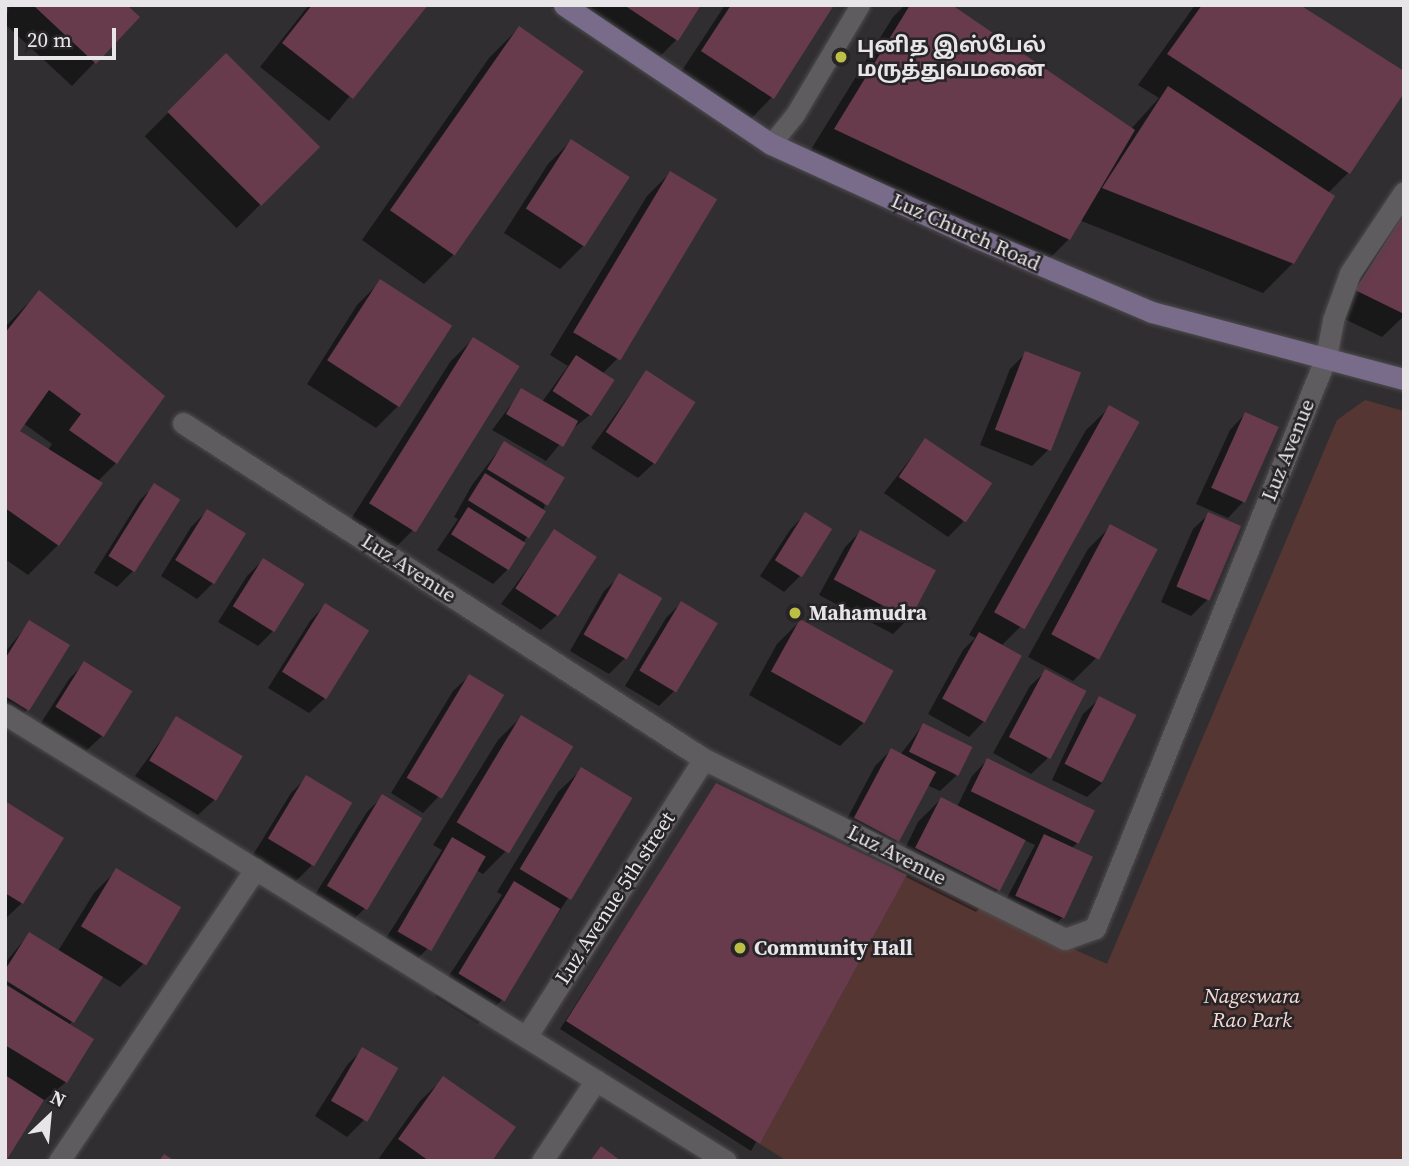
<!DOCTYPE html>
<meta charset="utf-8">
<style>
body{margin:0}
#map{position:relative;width:1409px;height:1166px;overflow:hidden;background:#302e30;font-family:"Source Serif 4","Noto Sans Tamil",serif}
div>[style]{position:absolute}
.green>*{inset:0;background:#553633}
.shadow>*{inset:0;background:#0007;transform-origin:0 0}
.building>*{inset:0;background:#673b4b;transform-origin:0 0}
.roads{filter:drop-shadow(0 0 2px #4e4c4e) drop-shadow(0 0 2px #4e4c4e)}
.lane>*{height:19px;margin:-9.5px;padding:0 9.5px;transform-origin:9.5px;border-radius:9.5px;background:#5f5c5f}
.street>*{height:21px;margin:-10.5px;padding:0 10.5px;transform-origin:10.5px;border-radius:10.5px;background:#5f5c5f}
.secondary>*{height:21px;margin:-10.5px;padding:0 10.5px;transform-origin:10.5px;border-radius:10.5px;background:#786c8a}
.dots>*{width:19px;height:19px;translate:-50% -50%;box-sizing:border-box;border:4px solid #262426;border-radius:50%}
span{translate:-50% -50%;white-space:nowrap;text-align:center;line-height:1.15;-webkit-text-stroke:5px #262426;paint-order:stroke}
.poi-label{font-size:21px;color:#e7e5e7;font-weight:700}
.left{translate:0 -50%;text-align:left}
.street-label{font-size:21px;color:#e7e5e7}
.park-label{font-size:21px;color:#f9d8d4;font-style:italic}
.frame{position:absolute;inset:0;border:7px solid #e7e5e7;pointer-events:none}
.north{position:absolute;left:14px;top:1082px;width:70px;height:70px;-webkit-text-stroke:5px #262426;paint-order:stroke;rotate:26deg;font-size:19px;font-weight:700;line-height:28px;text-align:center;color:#e7e5e7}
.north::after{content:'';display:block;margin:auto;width:24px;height:32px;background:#e7e5e7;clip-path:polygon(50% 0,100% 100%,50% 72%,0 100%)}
.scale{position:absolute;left:14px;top:28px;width:102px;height:32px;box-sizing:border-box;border:4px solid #e7e5e7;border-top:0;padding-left:9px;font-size:21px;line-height:24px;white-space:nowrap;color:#e7e5e7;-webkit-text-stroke:5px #262426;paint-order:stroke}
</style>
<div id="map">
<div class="green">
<div style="clip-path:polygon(1365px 400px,1404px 411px,1404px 1161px,787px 1161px,760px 1144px,907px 875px,1107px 964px,1337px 420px)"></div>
</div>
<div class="shadow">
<div style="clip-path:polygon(9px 5px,125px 5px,138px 17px,72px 86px,5px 24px)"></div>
<div style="clip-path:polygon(309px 5px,426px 5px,329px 121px,260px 67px)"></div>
<div style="clip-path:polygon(548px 5px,699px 5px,676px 40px,647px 70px)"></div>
<div style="clip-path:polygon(725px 5px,832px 5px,772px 97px,749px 121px,679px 75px)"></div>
<div style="clip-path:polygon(905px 5px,949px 5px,1131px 129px,1159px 98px,1138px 85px,1195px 5px,1297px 5px,1404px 90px,1348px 173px,1328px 193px,1293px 263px,1263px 293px,1079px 220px,1069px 239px,1039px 269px,805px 159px,893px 17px)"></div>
<div style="clip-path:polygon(519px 28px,454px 254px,424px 284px,362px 240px,489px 58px)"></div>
<div style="left:226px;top:55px;width:130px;height:115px;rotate:45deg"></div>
<div style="clip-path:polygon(571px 141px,583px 246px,560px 269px,504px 233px,548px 164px)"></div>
<div style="clip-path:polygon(670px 173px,617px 359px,602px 374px,613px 381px,590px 415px,572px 429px,546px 461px,492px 430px,522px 390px,542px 402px,568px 366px,550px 355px,647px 196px)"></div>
<div style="clip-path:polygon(1404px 202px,1404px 316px,1382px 337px,1334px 314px)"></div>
<div style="clip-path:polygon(380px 282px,399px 405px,376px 428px,307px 384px,357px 305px)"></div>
<div style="clip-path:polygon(evenodd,39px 292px,116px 463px,97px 482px,58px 545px,28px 575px,5px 559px,5px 327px,39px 292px,23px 423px,52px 444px,48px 450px,18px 431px,23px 423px)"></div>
<div style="clip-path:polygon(473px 339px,517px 367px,412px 531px,389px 554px,346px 527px,450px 362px)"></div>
<div style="clip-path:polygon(1026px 353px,1048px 450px,1032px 466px,980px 445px,1010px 369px)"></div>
<div style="clip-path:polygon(646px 372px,654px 463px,638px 478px,591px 448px)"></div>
<div style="clip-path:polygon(1110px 407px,1137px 423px,1020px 627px,1001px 646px,1020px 657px,984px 721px,969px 737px,928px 714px,963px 650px,975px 638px,969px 635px,1086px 430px)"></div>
<div style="clip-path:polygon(1245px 414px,1243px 502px,1228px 518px,1196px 504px,1230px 430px)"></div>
<div style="clip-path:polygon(925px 440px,963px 522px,948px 537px,884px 493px)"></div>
<div style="clip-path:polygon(504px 443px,545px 506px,508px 569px,493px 584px,437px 550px,458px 519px,454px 517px,472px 485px)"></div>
<div style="clip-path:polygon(154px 486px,133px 571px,117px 587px,94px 573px,139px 501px)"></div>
<div style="clip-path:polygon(207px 511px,213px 583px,197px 599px,161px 576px,191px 527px)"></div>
<div style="clip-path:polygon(805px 514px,829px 529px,800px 576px,784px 592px,760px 576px,790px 530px)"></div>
<div style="clip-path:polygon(1209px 514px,1207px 600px,1191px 616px,1161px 602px,1193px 529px)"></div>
<div style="clip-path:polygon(1111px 526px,1096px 658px,1073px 681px,1028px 657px,1088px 549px)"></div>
<div style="clip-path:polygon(555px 532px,557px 615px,541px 630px,501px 604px)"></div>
<div style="clip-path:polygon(860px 532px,908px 619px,893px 634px,819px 595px,845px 547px)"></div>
<div style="clip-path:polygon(263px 560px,273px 631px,258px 646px,218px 622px,247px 576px)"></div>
<div style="clip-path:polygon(620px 576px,625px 658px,609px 674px,570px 651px,604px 591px)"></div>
<div style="clip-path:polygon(681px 603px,674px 691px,659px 706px,625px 686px,666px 618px)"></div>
<div style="clip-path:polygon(325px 605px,325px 698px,309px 713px,268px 688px,310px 621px)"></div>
<div style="clip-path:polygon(800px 621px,863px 723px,840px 746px,749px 695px,777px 644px)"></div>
<div style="clip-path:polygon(30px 622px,28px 709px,12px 725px,5px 721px,5px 652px)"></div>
<div style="clip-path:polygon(85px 663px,102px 736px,86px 751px,41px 723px,69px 679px)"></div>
<div style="clip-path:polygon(1046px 671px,1047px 759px,1031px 774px,993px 753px,1030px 686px)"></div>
<div style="clip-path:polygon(469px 676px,501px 696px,438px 797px,423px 813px,391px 793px,453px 691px)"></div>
<div style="clip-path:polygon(1099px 699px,1103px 782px,1087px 797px,1052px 780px,1083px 714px)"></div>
<div style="clip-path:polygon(521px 717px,506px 851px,483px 874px,476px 870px,427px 949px,411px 965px,381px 946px,442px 850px,433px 845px,498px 740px)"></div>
<div style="clip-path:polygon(177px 718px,214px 800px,198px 815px,135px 776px)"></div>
<div style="clip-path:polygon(923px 725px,956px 776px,940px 791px,927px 785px,897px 841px,882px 857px,839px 834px,875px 766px,891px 750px,900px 755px)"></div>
<div style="clip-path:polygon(987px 760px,1077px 843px,1071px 849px,1062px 918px,1046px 933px,1000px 911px,1035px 845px,1024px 840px,999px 889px,976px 912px,904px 876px,751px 1151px,560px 1029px,716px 785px,894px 871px,918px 822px,941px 799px,957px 807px,972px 776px)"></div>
<div style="clip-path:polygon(582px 769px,568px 898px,501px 1001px,478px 1024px,435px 997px,502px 895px,497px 892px,558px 792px)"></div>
<div style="clip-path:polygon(306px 778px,311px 866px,296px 881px,253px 855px,291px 793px)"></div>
<div style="clip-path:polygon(383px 796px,364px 909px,348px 925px,311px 901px,367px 812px)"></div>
<div style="clip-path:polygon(5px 804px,22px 903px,5px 919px)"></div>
<div style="clip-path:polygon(117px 870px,143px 964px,120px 987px,101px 976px,69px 1026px,66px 1082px,40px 1104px,5px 1159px,5px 963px,29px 934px,58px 951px,94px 893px)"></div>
<div style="clip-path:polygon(363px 1049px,363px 1121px,347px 1137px,315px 1116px,347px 1065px)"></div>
<div style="clip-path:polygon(444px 1078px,490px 1161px,377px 1161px,420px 1101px)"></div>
</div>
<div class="building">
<div style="clip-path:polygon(33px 5px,127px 5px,140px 17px,96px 64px)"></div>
<div style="clip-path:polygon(312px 5px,428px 5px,353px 99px,282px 43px)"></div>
<div style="clip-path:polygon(624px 5px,701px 5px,678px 41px)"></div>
<div style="clip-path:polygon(731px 5px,834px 5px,774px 99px,701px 51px)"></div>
<div style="clip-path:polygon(910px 5px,952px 5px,1135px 130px,1070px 240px,834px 129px)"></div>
<div style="clip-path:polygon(1202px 5px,1300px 5px,1404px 71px,1404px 93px,1350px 174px,1167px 54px)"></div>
<div style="left:519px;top:26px;width:79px;height:225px;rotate:35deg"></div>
<div style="left:226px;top:53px;width:133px;height:83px;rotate:45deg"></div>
<div style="clip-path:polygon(1168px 86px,1335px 196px,1294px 264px,1102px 188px)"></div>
<div style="left:571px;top:139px;width:70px;height:83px;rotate:33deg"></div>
<div style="left:670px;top:171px;width:55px;height:188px;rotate:31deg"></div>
<div style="clip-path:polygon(1404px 213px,1404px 314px,1355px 290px)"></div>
<div style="left:380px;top:279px;width:86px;height:97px;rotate:33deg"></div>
<div style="clip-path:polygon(39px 290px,165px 396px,117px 464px,69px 430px,81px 414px,49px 390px,20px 431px,103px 483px,59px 546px,5px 508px,5px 333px)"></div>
<div style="left:473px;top:337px;width:55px;height:196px;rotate:32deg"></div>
<div style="left:1025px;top:351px;width:60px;height:84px;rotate:21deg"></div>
<div style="left:576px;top:355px;width:46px;height:43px;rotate:33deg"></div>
<div style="left:646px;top:370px;width:59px;height:74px;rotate:33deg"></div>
<div style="left:521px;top:388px;width:66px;height:30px;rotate:30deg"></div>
<div style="left:1109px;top:405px;width:35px;height:237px;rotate:29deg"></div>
<div style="left:1245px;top:412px;width:37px;height:83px;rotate:24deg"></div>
<div style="left:925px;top:438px;width:81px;height:47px;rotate:34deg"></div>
<div style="left:504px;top:441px;width:71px;height:33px;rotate:31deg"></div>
<div style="left:485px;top:473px;width:72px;height:32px;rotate:32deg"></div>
<div style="left:154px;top:483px;width:31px;height:86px;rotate:32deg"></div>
<div style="left:468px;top:507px;width:68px;height:32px;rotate:32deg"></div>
<div style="left:207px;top:509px;width:46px;height:60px;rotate:32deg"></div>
<div style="left:805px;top:512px;width:32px;height:57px;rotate:32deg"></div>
<div style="left:1208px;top:512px;width:36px;height:81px;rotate:23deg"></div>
<div style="left:1110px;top:524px;width:54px;height:125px;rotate:28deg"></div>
<div style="left:554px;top:529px;width:51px;height:71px;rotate:33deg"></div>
<div style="left:860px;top:530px;width:86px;height:56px;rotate:28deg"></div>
<div style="left:263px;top:558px;width:49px;height:57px;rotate:32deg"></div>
<div style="left:619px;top:573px;width:50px;height:71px;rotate:30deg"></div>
<div style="left:681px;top:601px;width:43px;height:81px;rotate:31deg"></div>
<div style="left:325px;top:603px;width:52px;height:81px;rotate:32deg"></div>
<div style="left:800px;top:619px;width:107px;height:60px;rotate:29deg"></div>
<div style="clip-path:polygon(29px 620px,70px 645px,29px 711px,5px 696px,5px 659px)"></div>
<div style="left:979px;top:632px;width:49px;height:76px;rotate:29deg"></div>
<div style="left:84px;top:661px;width:57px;height:54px;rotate:32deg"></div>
<div style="left:1045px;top:669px;width:47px;height:77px;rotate:28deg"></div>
<div style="left:469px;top:674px;width:41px;height:121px;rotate:31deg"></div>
<div style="left:1099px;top:696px;width:42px;height:76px;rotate:27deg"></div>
<div style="left:521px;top:715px;width:61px;height:125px;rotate:31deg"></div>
<div style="left:176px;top:716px;width:78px;height:52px;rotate:31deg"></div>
<div style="left:923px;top:723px;width:55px;height:32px;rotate:26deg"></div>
<div style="left:891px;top:748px;width:51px;height:79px;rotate:28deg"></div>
<div style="left:987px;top:758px;width:120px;height:37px;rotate:26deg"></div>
<div style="left:581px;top:767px;width:60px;height:119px;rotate:31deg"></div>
<div style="left:306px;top:775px;width:54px;height:74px;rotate:31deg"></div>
<div style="clip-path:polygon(716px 783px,907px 875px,760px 1144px,566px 1021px)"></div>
<div style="left:382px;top:794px;width:47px;height:107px;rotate:31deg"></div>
<div style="left:941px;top:797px;width:95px;height:57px;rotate:27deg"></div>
<div style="clip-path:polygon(5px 801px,64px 838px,23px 904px,5px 893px)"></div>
<div style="left:1044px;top:834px;width:54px;height:68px;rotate:25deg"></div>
<div style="left:452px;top:837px;width:39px;height:109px;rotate:30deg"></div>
<div style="left:116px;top:868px;width:76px;height:68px;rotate:31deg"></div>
<div style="left:514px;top:881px;width:54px;height:108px;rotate:31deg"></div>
<div style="clip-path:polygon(29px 932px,103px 977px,74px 1023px,5px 980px,5px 970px)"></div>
<div style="clip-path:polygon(5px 984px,94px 1039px,67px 1083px,5px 1045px)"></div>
<div style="left:362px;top:1047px;width:42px;height:62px;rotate:30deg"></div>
<div style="clip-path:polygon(5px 1075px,44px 1100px,6px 1161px,5px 1161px)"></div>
<div style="clip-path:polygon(443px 1076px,516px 1127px,492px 1161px,429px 1161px,398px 1139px)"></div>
<div style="clip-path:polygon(601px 1146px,621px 1161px,590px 1161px)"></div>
<div style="clip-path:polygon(164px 1154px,175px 1161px,159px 1161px)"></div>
</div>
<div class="roads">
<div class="lane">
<div style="left:771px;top:144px;width:36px;rotate:-51deg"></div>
<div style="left:794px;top:116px;width:129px;rotate:-59.3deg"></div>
</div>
<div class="street">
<div style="left:183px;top:423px;width:620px;rotate:32.82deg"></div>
<div style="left:704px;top:759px;width:403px;rotate:26.5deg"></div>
<div style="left:1065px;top:939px;width:32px;rotate:-20deg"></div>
<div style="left:1095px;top:928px;width:616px;rotate:-67.97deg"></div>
<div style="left:1326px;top:357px;width:38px;rotate:-79deg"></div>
<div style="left:1333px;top:320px;width:50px;rotate:-70.1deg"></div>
<div style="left:1350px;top:273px;width:97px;rotate:-56.3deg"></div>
<div style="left:5px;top:714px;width:848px;rotate:31.8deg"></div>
<div style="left:526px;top:1037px;width:330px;rotate:-57.4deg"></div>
<div style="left:59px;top:1161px;width:352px;rotate:-56.1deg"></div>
<div style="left:542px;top:1161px;width:97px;rotate:-56.3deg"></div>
</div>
<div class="secondary">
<div style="left:564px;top:5px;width:249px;rotate:33.9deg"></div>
<div style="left:771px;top:144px;width:224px;rotate:24.5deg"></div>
<div style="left:975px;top:237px;width:192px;rotate:23deg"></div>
<div style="left:1152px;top:312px;width:261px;rotate:14.9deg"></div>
</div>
</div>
<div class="dots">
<div style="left:841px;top:57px;background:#bcbf44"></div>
<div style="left:795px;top:613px;background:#bcbf44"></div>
<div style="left:740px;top:948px;background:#bcbf44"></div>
</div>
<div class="poi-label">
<span class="left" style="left:857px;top:57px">புனித இஸ்பேல்<br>மருத்துவமனை</span>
<span class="left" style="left:809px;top:613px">Mahamudra</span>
<span class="left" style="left:754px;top:948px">Community Hall</span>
</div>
<div class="street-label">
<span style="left:966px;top:232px;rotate:24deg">Luz Church Road</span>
<span style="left:1288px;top:450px;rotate:-68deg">Luz Avenue</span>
<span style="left:409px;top:568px;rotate:33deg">Luz Avenue</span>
<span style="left:897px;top:855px;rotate:27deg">Luz Avenue</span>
<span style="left:615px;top:898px;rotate:-57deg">Luz Avenue 5th street</span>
</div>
<div class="park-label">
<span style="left:1252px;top:1008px">Nageswara<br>Rao Park</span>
</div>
<div class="frame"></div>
<div class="north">N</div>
<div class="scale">20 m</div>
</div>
